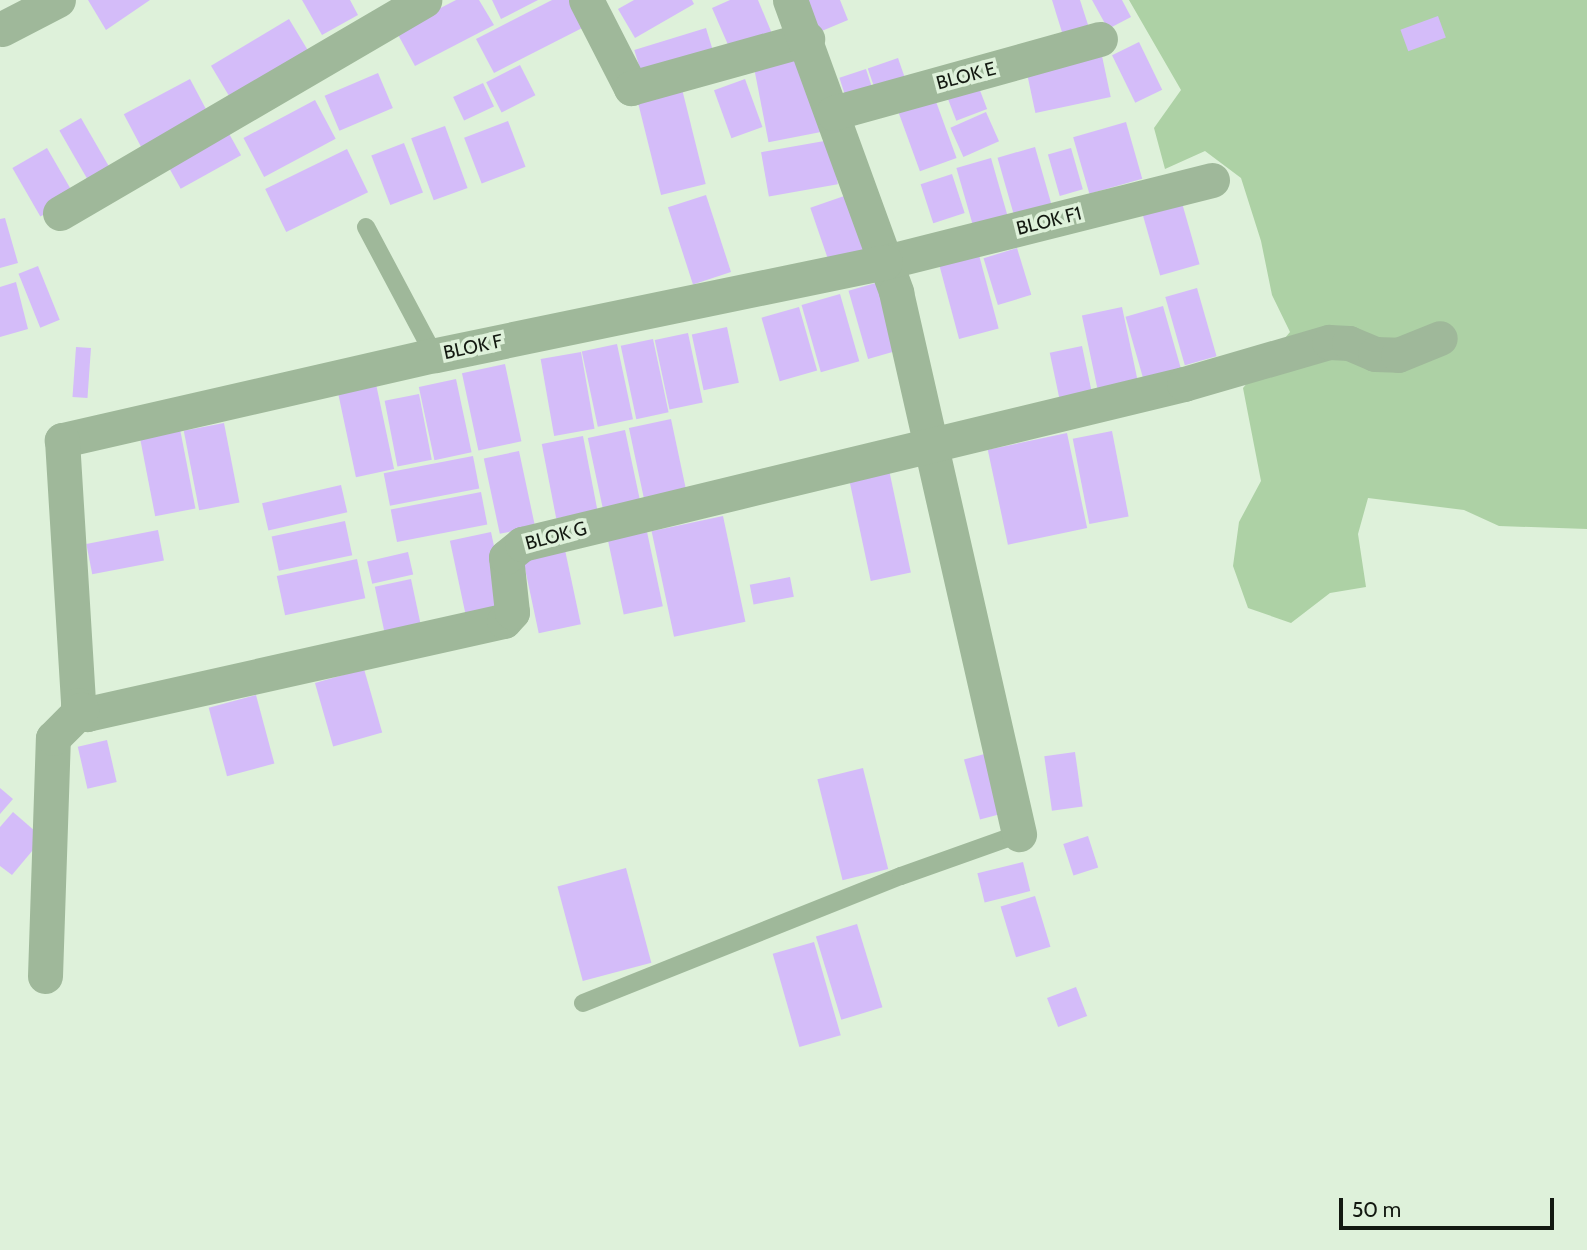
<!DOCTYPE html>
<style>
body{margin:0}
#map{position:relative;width:1587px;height:1250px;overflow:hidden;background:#def1da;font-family:Cabin,sans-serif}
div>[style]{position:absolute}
.green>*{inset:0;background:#add1a5}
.building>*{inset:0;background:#d4bcf9;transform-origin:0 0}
.service>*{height:18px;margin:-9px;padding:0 9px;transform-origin:9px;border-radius:9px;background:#9fb89a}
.minor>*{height:35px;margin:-17.5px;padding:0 17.5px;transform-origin:17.5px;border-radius:17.5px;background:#9fb89a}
span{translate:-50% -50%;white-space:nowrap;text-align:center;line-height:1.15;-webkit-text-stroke:7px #def1da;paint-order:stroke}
.street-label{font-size:19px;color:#131911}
.scale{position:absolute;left:1339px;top:1198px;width:215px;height:32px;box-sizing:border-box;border:4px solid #131911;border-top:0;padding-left:9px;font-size:21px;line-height:24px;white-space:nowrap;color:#131911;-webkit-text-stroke:5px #def1da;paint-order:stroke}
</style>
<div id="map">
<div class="green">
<div style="clip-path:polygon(1129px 0,1587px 0,1587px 529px,1499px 526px,1464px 510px,1368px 498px,1358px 534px,1366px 587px,1330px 593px,1291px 623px,1248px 608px,1233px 566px,1239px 522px,1261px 481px,1243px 388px,1290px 332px,1272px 295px,1261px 241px,1241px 178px,1205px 151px,1165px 169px,1154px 128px,1181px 90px)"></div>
</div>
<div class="building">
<div style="clip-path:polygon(88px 0,150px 0,106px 30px)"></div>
<div style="clip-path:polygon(302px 0,350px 0,358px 15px,322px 35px)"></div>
<div style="clip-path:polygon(456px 0,479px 0,494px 25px,415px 66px,396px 31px)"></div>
<div style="clip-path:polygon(492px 0,538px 0,501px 19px)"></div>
<div style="clip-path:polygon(552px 0,577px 0,590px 24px,494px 73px,476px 39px)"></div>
<div style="clip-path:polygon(634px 0,692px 0,694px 4px,635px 38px,618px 9px)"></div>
<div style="clip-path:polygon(730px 0,758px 0,773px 36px,732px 54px,712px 8px)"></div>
<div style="clip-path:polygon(804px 0,840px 0,848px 20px,817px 33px)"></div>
<div style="clip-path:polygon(1052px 0,1080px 0,1091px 34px,1065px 42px)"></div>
<div style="clip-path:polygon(1092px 0,1122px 0,1131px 17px,1108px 29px)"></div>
<div style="left:1438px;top:16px;width:23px;height:40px;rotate:70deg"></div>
<div style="left:289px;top:19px;width:43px;height:91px;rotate:59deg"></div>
<div style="left:706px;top:28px;width:31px;height:75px;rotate:73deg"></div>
<div style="left:1139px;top:42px;width:53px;height:30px;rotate:64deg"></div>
<div style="left:1102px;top:56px;width:42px;height:77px;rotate:78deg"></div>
<div style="left:809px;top:57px;width:76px;height:56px;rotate:79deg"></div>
<div style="left:898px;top:58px;width:21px;height:32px;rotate:71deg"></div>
<div style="left:520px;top:65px;width:34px;height:38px;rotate:63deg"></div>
<div style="left:866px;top:69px;width:20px;height:28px;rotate:72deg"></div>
<div style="left:378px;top:73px;width:38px;height:58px;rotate:67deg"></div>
<div style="left:190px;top:79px;width:43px;height:75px;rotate:62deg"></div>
<div style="left:745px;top:79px;width:51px;height:33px;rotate:70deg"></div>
<div style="left:976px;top:80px;width:31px;height:33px;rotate:69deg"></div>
<div style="left:483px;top:83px;width:26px;height:33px;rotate:65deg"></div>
<div style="left:681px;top:85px;width:102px;height:46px;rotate:76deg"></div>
<div style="left:934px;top:96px;width:66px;height:39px;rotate:70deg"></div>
<div style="left:315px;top:100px;width:44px;height:81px;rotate:62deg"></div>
<div style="left:986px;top:112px;width:32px;height:39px;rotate:66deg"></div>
<div style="left:81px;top:118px;width:60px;height:25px;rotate:60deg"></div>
<div style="left:508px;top:121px;width:49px;height:47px;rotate:69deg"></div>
<div style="left:1126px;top:122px;width:59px;height:55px;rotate:74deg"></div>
<div style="left:445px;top:126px;width:66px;height:36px;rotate:70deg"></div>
<div style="left:227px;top:130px;width:29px;height:69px;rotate:61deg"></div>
<div style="left:830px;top:140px;width:45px;height:70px;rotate:80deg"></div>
<div style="left:404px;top:143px;width:53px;height:35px;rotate:69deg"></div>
<div style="left:1035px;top:147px;width:63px;height:39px;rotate:74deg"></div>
<div style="left:47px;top:148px;width:56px;height:40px;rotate:60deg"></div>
<div style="left:1071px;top:148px;width:43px;height:24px;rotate:74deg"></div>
<div style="left:347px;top:149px;width:48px;height:91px;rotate:64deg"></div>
<div style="left:991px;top:158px;width:66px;height:36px;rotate:74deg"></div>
<div style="left:952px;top:174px;width:41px;height:33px;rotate:72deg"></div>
<div style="left:850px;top:194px;width:59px;height:42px;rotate:71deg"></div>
<div style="left:706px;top:195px;width:81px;height:40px;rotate:72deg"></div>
<div style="left:1180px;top:196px;width:71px;height:41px;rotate:74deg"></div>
<div style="clip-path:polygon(5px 218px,18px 263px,0 268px,0 219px)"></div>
<div style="left:1017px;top:248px;width:49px;height:35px;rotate:73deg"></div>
<div style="left:979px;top:255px;width:76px;height:41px;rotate:75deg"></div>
<div style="left:38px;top:266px;width:58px;height:21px;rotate:68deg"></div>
<div style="left:886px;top:280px;width:71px;height:39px;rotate:74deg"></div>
<div style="clip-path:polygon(16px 282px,28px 329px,0 337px,0 287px)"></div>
<div style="left:1197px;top:288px;width:71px;height:33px;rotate:74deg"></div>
<div style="left:840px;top:294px;width:70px;height:40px;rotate:74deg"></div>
<div style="left:1163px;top:306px;width:66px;height:39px;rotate:74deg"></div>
<div style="left:799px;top:307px;width:66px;height:39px;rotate:74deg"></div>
<div style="left:1122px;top:307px;width:76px;height:41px;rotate:78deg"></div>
<div style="left:727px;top:327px;width:57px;height:36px;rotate:78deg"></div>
<div style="left:688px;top:333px;width:71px;height:34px;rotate:78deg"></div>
<div style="left:653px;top:339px;width:75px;height:33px;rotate:78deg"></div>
<div style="left:617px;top:344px;width:77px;height:36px;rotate:78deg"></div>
<div style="left:1082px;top:346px;width:50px;height:33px;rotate:78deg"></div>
<div style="left:76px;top:347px;width:15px;height:50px;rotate:4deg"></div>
<div style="left:581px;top:352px;width:78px;height:41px;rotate:80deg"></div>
<div style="left:505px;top:364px;width:79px;height:44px;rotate:78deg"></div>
<div style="left:456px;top:379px;width:75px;height:38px;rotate:78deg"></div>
<div style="left:376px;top:384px;width:87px;height:39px;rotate:78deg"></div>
<div style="left:419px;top:394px;width:67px;height:35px;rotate:79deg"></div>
<div style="left:671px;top:419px;width:77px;height:43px;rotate:78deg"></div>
<div style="left:224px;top:423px;width:81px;height:41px;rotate:79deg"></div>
<div style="left:180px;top:429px;width:81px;height:41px;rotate:79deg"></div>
<div style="left:625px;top:430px;width:75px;height:38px;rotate:78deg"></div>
<div style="left:1112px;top:431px;width:87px;height:40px;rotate:79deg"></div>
<div style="left:1067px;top:433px;width:97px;height:81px;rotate:78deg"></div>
<div style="left:583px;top:436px;width:76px;height:42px;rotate:79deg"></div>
<div style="left:519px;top:451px;width:77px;height:36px;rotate:78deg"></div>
<div style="left:473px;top:456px;width:33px;height:91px;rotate:79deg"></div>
<div style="left:888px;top:465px;width:110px;height:41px;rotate:78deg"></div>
<div style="left:341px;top:485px;width:28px;height:81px;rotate:77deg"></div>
<div style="left:481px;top:492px;width:33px;height:92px;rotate:79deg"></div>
<div style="left:723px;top:516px;width:108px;height:73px;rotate:78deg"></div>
<div style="left:345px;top:521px;width:35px;height:75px;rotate:78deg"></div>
<div style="left:646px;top:527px;width:81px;height:40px;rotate:78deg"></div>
<div style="left:158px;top:530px;width:31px;height:73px;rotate:79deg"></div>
<div style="left:491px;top:532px;width:78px;height:42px;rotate:78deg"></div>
<div style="left:565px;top:550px;width:76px;height:43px;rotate:78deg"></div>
<div style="left:408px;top:552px;width:23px;height:42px;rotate:77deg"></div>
<div style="left:357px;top:559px;width:40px;height:82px;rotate:78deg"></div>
<div style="left:790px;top:577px;width:20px;height:41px;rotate:79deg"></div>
<div style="left:411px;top:579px;width:52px;height:37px;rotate:78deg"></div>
<div style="left:364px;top:669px;width:66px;height:51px;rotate:74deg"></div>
<div style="left:256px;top:695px;width:71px;height:49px;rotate:75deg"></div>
<div style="left:107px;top:740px;width:43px;height:30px;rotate:77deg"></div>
<div style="left:992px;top:752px;width:62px;height:29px;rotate:75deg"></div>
<div style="left:1075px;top:752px;width:55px;height:31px;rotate:82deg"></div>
<div style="left:863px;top:768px;width:104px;height:47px;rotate:76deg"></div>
<div style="clip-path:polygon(0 788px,13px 799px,0 814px)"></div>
<div style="clip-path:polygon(13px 812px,43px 838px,12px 875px,0 866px,0 827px)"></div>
<div style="left:1088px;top:836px;width:33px;height:26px;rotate:72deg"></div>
<div style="left:1023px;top:862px;width:30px;height:47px;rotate:76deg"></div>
<div style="left:626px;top:868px;width:98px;height:71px;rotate:75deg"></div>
<div style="left:1035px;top:896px;width:53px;height:36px;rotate:73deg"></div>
<div style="left:857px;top:924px;width:87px;height:43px;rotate:73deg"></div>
<div style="left:814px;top:942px;width:97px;height:43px;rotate:74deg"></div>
<div style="left:1076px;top:987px;width:31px;height:31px;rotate:69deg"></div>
</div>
<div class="service">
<div style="left:366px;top:227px;width:145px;rotate:62deg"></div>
<div style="left:583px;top:1003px;width:342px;rotate:-21.8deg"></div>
<div style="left:901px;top:876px;width:125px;rotate:-19.6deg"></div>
</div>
<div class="minor">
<div style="left:586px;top:0;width:99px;rotate:62.9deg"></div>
<div style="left:631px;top:88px;width:183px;rotate:-15.6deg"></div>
<div style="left:790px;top:0;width:311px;rotate:70deg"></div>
<div style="left:896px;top:292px;width:556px;rotate:77.21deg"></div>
<div style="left:2px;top:29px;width:63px;rotate:-27.4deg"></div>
<div style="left:833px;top:113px;width:277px;rotate:-15.5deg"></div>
<div style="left:1212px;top:180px;width:337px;rotate:165.9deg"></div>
<div style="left:885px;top:262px;width:460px;rotate:168.3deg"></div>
<div style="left:434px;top:355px;width:382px;rotate:167.1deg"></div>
<div style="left:62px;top:440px;width:265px;rotate:86.5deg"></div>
<div style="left:78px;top:705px;width:13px;rotate:45deg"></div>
<div style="left:87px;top:714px;width:427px;rotate:-12.6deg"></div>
<div style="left:504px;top:621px;width:12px;rotate:-48deg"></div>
<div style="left:512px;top:612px;width:55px;rotate:-96.2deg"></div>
<div style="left:506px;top:557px;width:21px;rotate:-39deg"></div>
<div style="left:522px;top:544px;width:681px;rotate:-13.59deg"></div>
<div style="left:1184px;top:384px;width:151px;rotate:-16.2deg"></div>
<div style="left:1329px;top:342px;width:20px;rotate:3deg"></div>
<div style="left:1349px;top:343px;width:28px;rotate:23deg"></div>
<div style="left:1375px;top:354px;width:23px;rotate:2deg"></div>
<div style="left:1398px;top:355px;width:45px;rotate:-22deg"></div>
<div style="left:60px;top:213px;width:422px;rotate:-30.3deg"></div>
<div style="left:45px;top:976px;width:238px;rotate:-88.1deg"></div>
<div style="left:53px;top:738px;width:40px;rotate:-45deg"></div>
</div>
<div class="street-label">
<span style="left:966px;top:76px;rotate:-15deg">BLOK E</span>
<span style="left:1049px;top:221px;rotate:-14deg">BLOK F1</span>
<span style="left:473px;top:347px;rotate:-12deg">BLOK F</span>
<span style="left:556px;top:536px;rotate:-15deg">BLOK G</span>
</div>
<div class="scale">50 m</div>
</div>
